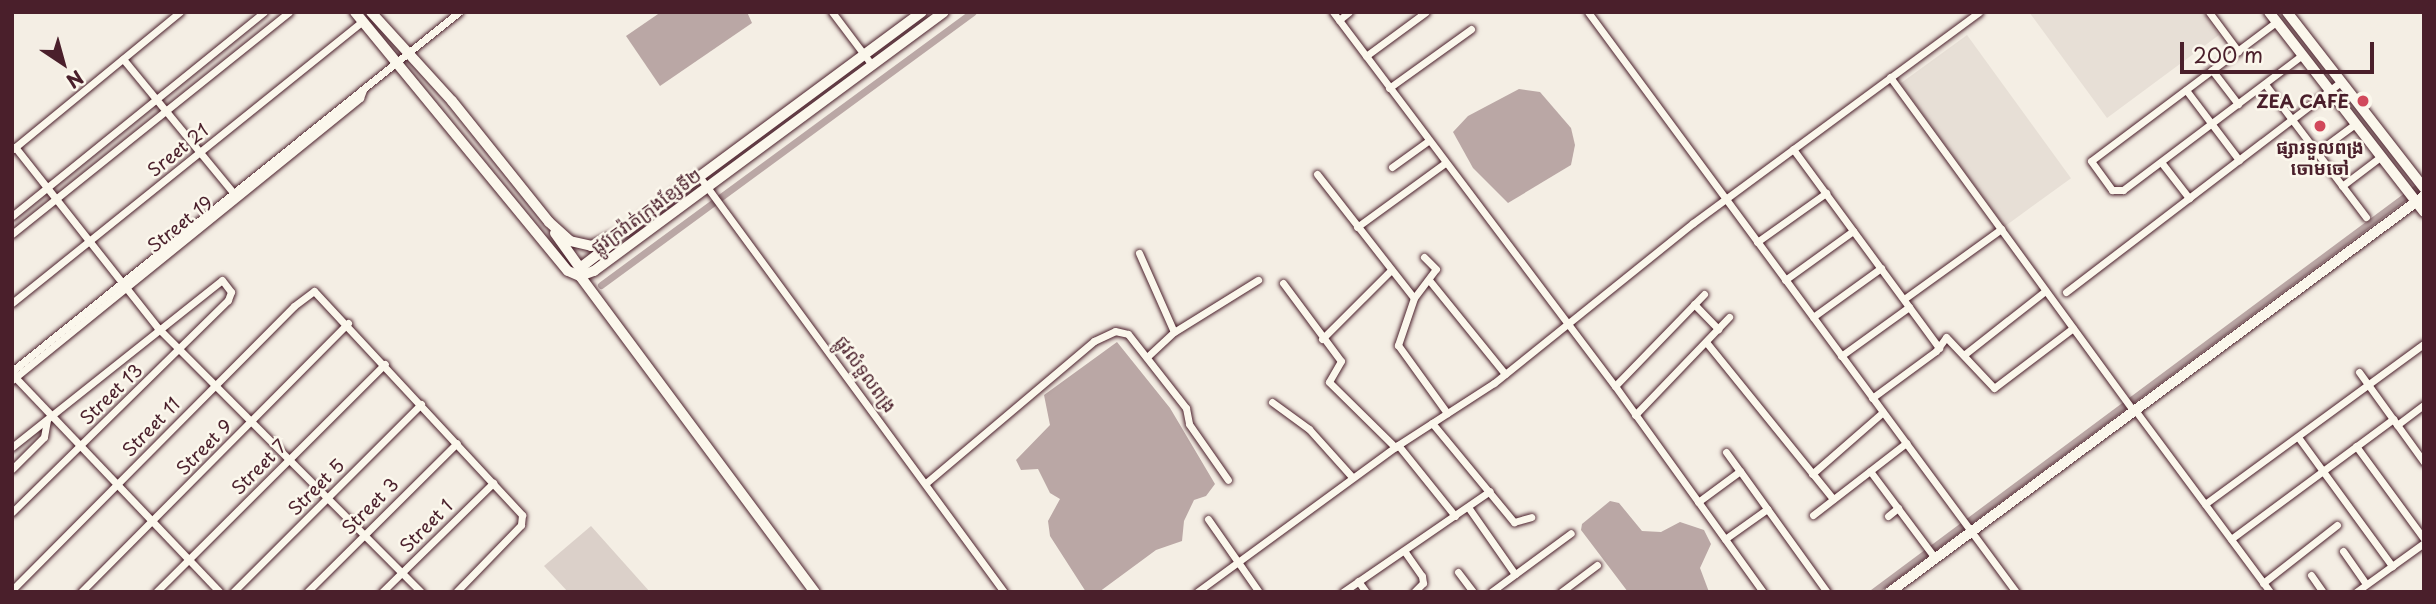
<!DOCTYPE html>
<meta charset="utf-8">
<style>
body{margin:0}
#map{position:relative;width:2436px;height:604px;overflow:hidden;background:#f4eee4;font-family:"Playpen Sans","Noto Sans Khmer",sans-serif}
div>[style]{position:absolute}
.built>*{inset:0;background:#e7dfd6;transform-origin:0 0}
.green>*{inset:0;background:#dbd0c9}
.water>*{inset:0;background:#baa7a5}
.canal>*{height:7px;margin:-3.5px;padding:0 3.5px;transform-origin:3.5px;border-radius:3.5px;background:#baa7a5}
.roads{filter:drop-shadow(0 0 2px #4a1f2b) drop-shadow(0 0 2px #4a1f2b)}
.street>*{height:7px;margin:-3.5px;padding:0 3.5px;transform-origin:3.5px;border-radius:3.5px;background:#fbf7ec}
.secondary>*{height:10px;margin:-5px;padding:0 5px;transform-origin:5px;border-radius:5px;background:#fbf7ec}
.primary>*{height:10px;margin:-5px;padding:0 5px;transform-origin:5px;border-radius:5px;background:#fbf7ec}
.dots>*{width:19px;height:19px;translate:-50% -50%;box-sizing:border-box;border:4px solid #fbf7ec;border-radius:50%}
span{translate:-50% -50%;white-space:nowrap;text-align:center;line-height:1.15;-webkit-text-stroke:5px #fbf7ec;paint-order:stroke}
.poi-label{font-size:18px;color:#4a1f2b;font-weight:700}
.right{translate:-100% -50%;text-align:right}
.street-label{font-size:18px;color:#4a1f2b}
.frame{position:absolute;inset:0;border:14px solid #4a1f2b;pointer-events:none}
.north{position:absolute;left:28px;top:28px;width:70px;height:70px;-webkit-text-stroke:5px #fbf7ec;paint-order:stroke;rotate:144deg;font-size:19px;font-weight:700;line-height:28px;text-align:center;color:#4a1f2b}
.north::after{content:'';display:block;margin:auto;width:24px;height:32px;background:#4a1f2b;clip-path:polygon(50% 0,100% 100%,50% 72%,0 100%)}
.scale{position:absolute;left:2180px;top:42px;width:194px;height:32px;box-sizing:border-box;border:4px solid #4a1f2b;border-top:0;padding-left:9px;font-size:21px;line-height:24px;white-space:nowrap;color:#4a1f2b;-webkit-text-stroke:5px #fbf7ec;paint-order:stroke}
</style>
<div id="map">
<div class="built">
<div style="clip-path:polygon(2029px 12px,2203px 12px,2219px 35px,2107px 118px)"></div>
<div style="left:1967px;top:35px;width:177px;height:82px;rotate:54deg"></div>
</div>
<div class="green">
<div style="clip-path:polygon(591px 526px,650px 592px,568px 592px,544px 566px)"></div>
</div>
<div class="water">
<div style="clip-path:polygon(661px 12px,747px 12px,752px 23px,660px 86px,626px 36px)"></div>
<div style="clip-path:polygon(1519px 89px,1540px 92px,1571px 128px,1575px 145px,1571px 165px,1508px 203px,1473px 168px,1453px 132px,1468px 116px)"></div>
<div style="clip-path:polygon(1117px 342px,1170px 408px,1215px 484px,1206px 496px,1194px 500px,1184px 521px,1182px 541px,1156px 550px,1099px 592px,1086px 592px,1050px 536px,1048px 521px,1060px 499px,1050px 493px,1038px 469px,1021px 470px,1016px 460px,1050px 425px,1044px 395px)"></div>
<div style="clip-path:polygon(1610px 501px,1619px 503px,1642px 531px,1661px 532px,1680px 522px,1704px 530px,1711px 544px,1700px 568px,1709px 592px,1628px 592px,1581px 530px,1582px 524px)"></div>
</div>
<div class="canal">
<div style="left:601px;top:285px;width:461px;rotate:-36.3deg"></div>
<div style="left:1873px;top:592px;width:685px;rotate:-36.64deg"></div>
</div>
<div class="roads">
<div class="street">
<div style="left:832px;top:12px;width:66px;rotate:53deg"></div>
<div style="left:1333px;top:12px;width:468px;rotate:53deg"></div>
<div style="left:1615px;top:386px;width:254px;rotate:54.3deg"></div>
<div style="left:1588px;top:12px;width:721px;rotate:53.58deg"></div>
<div style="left:2209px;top:12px;width:49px;rotate:53.4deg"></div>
<div style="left:1339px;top:20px;width:13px;rotate:-39deg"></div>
<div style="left:2276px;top:22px;width:231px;rotate:143.1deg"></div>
<div style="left:2091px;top:161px;width:36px;rotate:54deg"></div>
<div style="left:2112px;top:190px;width:11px"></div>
<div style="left:2123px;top:190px;width:224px;rotate:-37deg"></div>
<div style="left:1366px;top:56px;width:74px;rotate:-36.3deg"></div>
<div style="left:123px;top:59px;width:176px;rotate:50.5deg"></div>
<div style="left:2212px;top:70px;width:43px;rotate:52.6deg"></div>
<div style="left:1890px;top:77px;width:414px;rotate:53.9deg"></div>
<div style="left:2265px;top:84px;width:167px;rotate:52.8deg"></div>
<div style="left:1389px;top:88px;width:101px;rotate:-35.7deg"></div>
<div style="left:2186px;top:90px;width:88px;rotate:52.9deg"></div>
<div style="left:15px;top:147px;width:231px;rotate:51.7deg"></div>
<div style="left:158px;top:328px;width:373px;rotate:45.1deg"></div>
<div style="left:13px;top:149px;width:216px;rotate:-39.4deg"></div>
<div style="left:1793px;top:149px;width:247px;rotate:53.7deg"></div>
<div style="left:2317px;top:152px;width:47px;rotate:-36.4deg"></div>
<div style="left:2161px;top:162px;width:46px;rotate:52.1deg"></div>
<div style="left:1392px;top:167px;width:44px;rotate:-35.8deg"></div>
<div style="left:1317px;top:174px;width:157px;rotate:52deg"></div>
<div style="left:1414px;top:298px;width:50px;rotate:108.8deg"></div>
<div style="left:1398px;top:345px;width:84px;rotate:54.2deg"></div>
<div style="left:699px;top:176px;width:516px;rotate:53.75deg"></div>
<div style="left:2342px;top:186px;width:48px;rotate:-37.3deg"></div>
<div style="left:12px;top:216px;width:324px;rotate:-39deg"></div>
<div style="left:1357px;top:227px;width:109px;rotate:-36deg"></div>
<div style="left:12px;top:234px;width:355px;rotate:-38.7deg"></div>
<div style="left:1757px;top:242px;width:85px;rotate:-35.4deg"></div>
<div style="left:1139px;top:253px;width:86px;rotate:66.1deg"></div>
<div style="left:1429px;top:280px;width:121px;rotate:51deg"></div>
<div style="left:1785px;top:280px;width:84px;rotate:-35.8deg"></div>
<div style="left:1283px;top:283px;width:97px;rotate:53.4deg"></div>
<div style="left:1341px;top:361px;width:24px;rotate:120deg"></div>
<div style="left:1329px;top:382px;width:93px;rotate:44.6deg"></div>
<div style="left:2066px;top:292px;width:346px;rotate:-37.4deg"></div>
<div style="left:1414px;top:298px;width:36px;rotate:-53deg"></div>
<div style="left:1436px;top:269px;width:17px;rotate:-135deg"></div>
<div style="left:1904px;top:299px;width:120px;rotate:-35.8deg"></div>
<div style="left:12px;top:303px;width:450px;rotate:-38.8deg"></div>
<div style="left:1694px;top:304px;width:35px;rotate:46deg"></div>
<div style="left:1813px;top:317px;width:84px;rotate:-35.8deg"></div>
<div style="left:1322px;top:339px;width:98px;rotate:-45deg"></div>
<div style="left:1706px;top:342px;width:202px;rotate:51deg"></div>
<div style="left:1965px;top:354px;width:102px;rotate:-38.2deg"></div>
<div style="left:1841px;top:356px;width:84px;rotate:-35.8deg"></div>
<div style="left:1147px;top:357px;width:37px;rotate:-43deg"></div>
<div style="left:1174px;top:332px;width:99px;rotate:-31.8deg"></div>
<div style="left:12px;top:371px;width:573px;rotate:-38.77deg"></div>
<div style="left:2359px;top:372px;width:111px;rotate:54.2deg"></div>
<div style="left:13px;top:375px;width:300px;rotate:46.4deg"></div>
<div style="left:12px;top:380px;width:448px;rotate:-39deg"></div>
<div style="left:360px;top:98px;width:9px;rotate:-69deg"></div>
<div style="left:1615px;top:386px;width:128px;rotate:-45.9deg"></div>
<div style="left:1872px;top:398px;width:79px;rotate:-36.3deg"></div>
<div style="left:1936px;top:351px;width:17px;rotate:-54deg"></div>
<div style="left:1946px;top:337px;width:70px;rotate:46.7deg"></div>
<div style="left:1994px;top:388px;width:99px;rotate:-37.2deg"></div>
<div style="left:1272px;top:402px;width:46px;rotate:36.1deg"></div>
<div style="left:1309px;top:429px;width:64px;rotate:48.1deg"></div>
<div style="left:2135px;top:410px;width:227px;rotate:53.4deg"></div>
<div style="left:1635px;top:415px;width:136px;rotate:-46.2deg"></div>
<div style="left:1432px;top:423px;width:129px;rotate:50.4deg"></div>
<div style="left:1514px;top:522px;width:18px;rotate:-16deg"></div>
<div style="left:2397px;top:425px;width:34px;rotate:-37deg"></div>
<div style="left:2298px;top:437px;width:160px;rotate:53.9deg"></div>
<div style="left:1398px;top:445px;width:91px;rotate:51.2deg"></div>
<div style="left:2356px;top:446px;width:115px;rotate:53.8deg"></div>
<div style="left:12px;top:447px;width:268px;rotate:-38.5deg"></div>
<div style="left:222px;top:280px;width:15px;rotate:53deg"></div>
<div style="left:231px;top:292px;width:9px;rotate:111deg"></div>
<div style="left:228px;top:300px;width:303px;rotate:135.5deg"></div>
<div style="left:1726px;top:452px;width:24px;rotate:54deg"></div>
<div style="left:12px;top:469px;width:45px;rotate:-45deg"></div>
<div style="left:44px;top:437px;width:17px;rotate:-80deg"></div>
<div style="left:1870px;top:471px;width:109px;rotate:53.2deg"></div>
<div style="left:1812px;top:474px;width:94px;rotate:-41.1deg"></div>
<div style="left:926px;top:483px;width:220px;rotate:-40.2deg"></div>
<div style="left:1094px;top:341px;width:23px;rotate:-25deg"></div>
<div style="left:1115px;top:331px;width:13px;rotate:13deg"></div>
<div style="left:1128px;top:334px;width:94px;rotate:51.9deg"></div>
<div style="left:1186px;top:408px;width:16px;rotate:79deg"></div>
<div style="left:1189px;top:424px;width:68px;rotate:55.1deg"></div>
<div style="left:1698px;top:502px;width:52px;rotate:-36.4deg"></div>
<div style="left:1740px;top:471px;width:149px;rotate:54.3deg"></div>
<div style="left:2205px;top:504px;width:271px;rotate:-36.2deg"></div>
<div style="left:1468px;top:507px;width:82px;rotate:55deg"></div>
<div style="left:1813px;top:515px;width:118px;rotate:-37.7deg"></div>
<div style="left:1888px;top:516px;width:13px;rotate:-39deg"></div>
<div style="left:1208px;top:519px;width:89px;rotate:55.1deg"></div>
<div style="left:1725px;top:539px;width:52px;rotate:-35.5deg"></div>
<div style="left:2231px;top:539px;width:202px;rotate:-36.5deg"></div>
<div style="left:2343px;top:551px;width:40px;rotate:55.1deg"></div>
<div style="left:1405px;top:552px;width:29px;rotate:55deg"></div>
<div style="left:1422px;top:576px;width:7px;rotate:82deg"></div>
<div style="left:1423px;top:583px;width:13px;rotate:135deg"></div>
<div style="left:1458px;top:572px;width:25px;rotate:53deg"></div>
<div style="left:2311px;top:575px;width:21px;rotate:55deg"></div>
<div style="left:1358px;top:581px;width:14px;rotate:54deg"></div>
<div style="left:2263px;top:583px;width:94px;rotate:-38.1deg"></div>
<div style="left:12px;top:590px;width:400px;rotate:-45.2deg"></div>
<div style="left:294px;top:306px;width:25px;rotate:-37deg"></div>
<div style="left:314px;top:291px;width:306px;rotate:47.1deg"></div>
<div style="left:522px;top:515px;width:10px;rotate:96deg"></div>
<div style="left:521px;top:525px;width:93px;rotate:134.1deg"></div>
<div style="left:81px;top:592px;width:379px;rotate:-45.2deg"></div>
<div style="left:156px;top:592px;width:323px;rotate:-44.9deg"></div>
<div style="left:233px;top:592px;width:266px;rotate:-45deg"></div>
<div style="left:307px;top:592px;width:211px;rotate:-44.8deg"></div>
<div style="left:382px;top:592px;width:156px;rotate:-44.5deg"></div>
<div style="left:1197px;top:592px;width:245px;rotate:-36.2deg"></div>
<div style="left:1395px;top:447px;width:118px;rotate:-32.9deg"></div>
<div style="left:1494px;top:383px;width:255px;rotate:-38.8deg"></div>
<div style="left:1693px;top:223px;width:355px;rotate:-36.4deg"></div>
<div style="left:1343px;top:592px;width:178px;rotate:-34.5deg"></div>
<div style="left:1491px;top:592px;width:99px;rotate:-36.4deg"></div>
<div style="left:1561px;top:592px;width:45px;rotate:-36.9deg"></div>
<div style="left:2356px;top:592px;width:84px;rotate:-35.8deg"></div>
</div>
<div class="secondary">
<div style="left:580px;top:276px;width:394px;rotate:53.4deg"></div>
<div style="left:1890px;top:592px;width:665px;rotate:-36.56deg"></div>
</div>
<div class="primary">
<div style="left:355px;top:12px;width:335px;rotate:50.6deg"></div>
<div style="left:568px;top:271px;width:13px;rotate:23deg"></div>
<div style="left:580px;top:276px;width:15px;rotate:-20deg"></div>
<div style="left:594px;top:271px;width:435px;rotate:-36.5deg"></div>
<div style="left:371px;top:12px;width:120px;rotate:47.7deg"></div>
<div style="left:452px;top:101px;width:155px;rotate:51.3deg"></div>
<div style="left:549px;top:222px;width:28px;rotate:42deg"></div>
<div style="left:570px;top:241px;width:22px;rotate:13deg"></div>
<div style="left:591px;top:246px;width:38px;rotate:-23deg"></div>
<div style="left:626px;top:231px;width:368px;rotate:-36.5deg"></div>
<div style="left:2269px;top:12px;width:253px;rotate:52.2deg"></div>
<div style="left:2287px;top:12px;width:223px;rotate:52.1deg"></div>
<div style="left:555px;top:233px;width:43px;rotate:54.5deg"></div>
<div style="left:580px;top:268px;width:43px;rotate:-37.4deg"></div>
</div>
</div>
<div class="dots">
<div style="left:2363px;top:101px;background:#d1495b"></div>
<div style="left:2320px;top:126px;background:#d1495b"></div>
</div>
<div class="poi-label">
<span class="right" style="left:2349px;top:101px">ZEA CAFE</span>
<span style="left:2320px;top:158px">ផ្សារទួលពង្រ<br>ចោមចៅ</span>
</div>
<div class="street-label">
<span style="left:178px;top:150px;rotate:-39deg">Sreet 21</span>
<span style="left:646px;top:211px;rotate:-36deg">ផ្លូវក្រវ៉ាត់ក្រុងខ្សែទី២</span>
<span style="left:180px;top:224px;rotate:-39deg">Street 19</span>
<span style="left:866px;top:374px;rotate:54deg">ផ្លូវលំទួលពង្រ</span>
<span style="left:111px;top:394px;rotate:-44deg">Street 13</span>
<span style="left:151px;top:427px;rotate:-46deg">Street 11</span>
<span style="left:204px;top:447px;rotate:-45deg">Street 9</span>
<span style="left:259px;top:467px;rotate:-45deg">Street 7</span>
<span style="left:316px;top:487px;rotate:-45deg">Street 5</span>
<span style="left:370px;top:506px;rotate:-45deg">Street 3</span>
<span style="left:426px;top:526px;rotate:-45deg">Street 1</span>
</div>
<div class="frame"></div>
<div class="north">N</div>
<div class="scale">200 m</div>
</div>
